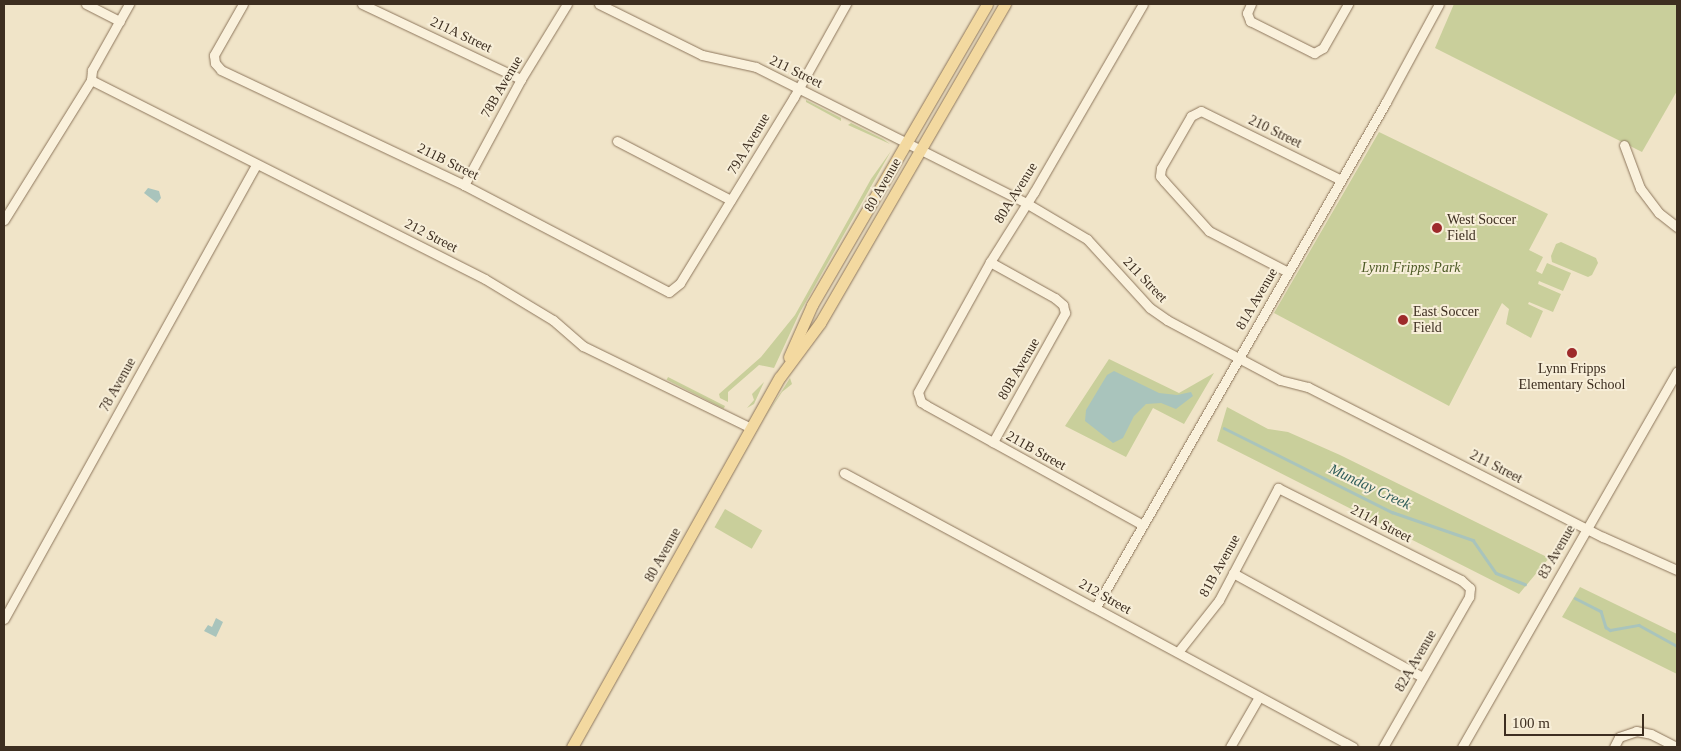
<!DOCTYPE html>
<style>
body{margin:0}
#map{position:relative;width:1681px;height:751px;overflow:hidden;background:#f0e4c8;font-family:Georgia,serif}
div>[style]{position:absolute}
.green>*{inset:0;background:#c9cf9b;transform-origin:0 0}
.water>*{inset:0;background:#a9c4bc}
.stream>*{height:2.5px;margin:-1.25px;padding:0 1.25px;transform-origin:1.25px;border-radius:1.25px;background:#a9c4bc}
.roads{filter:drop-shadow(0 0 1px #8d765c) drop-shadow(0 0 1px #8d765c)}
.minor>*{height:9px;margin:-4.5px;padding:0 4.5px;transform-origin:4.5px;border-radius:4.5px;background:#faf1dc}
.major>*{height:11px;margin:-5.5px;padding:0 5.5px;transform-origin:5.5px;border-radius:5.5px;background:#f3d9a0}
.dots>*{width:14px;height:14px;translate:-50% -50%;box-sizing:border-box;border:2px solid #f7eed8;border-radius:50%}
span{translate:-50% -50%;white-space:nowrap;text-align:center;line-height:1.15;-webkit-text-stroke:4px #f7eed8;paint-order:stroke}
.street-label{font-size:14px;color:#3d2e20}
.poi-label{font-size:14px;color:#3d2e20}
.left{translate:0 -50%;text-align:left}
.park-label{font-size:14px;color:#4d5a26;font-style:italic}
.water-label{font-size:15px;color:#2f5d5a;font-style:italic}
.frame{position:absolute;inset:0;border:5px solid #3d2e20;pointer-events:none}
.scale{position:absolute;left:1504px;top:714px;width:140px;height:22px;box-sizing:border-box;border:2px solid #3d2e20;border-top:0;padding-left:6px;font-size:15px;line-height:18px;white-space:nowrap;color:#3d2e20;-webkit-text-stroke:4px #f7eed8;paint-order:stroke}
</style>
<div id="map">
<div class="green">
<div style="clip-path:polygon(1454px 4px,1677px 4px,1677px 91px,1642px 152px,1435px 48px)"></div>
<div style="clip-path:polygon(806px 100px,841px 118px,841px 121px,806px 102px)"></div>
<div style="clip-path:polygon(851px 123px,883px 139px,890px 144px,848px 125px)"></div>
<div style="clip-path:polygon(1379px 132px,1548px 214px,1529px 250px,1543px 257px,1536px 271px,1542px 274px,1547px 263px,1571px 273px,1563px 291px,1539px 281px,1538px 284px,1561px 294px,1553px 312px,1529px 302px,1528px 304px,1543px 311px,1531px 338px,1506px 324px,1509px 309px,1502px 303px,1449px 406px,1274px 313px)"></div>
<div style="clip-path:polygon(891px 151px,799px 314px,774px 368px,759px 365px,728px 392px,728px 402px,720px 398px,719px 394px,761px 357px,795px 315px,871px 179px)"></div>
<div style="clip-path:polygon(1561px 242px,1596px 258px,1598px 263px,1592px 275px,1588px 277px,1552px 262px,1551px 256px,1556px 244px)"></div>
<div style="clip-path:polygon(1109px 359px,1179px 393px,1214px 373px,1184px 424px,1153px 408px,1126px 457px,1065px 426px)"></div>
<div style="left:668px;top:377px;width:64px;height:3px;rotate:27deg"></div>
<div style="clip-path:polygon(790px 378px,792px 384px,782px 392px,764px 419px)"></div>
<div style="clip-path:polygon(764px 382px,754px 404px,747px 408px,754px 400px,752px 394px)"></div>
<div style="clip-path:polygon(1227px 407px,1268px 429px,1288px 432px,1340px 455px,1549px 558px,1519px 594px,1217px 441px)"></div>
<div style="left:725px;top:509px;width:43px;height:21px;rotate:30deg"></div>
<div style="clip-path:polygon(1580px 587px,1677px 634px,1677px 674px,1562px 617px)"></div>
</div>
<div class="water">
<div style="clip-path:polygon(148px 188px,159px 191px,161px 198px,157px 203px,144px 193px)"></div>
<div style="clip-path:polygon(1114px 371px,1159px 393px,1177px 395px,1191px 392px,1193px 396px,1176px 409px,1161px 403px,1146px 404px,1134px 416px,1123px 438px,1113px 443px,1085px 421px,1086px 410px,1107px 375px)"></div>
<div style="clip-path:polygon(216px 618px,223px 622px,216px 637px,204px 631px,208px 625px,212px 627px)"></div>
</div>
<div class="stream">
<div style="left:1224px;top:428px;width:188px;rotate:26.6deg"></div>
<div style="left:1392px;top:512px;width:86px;rotate:19.1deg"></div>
<div style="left:1473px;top:540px;width:40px;rotate:55.1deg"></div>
<div style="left:1496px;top:573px;width:31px;rotate:21deg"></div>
<div style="left:1575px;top:598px;width:29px;rotate:27deg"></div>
<div style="left:1601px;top:611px;width:17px;rotate:73deg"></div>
<div style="left:1606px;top:627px;width:5px;rotate:37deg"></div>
<div style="left:1610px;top:630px;width:29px;rotate:-10deg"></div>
<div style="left:1639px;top:625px;width:43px;rotate:28.9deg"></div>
</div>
<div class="roads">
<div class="minor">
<div style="left:86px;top:4px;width:38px;rotate:27deg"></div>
<div style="left:243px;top:4px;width:59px;rotate:119.6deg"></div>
<div style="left:214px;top:55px;width:8px;rotate:83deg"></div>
<div style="left:215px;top:63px;width:9px;rotate:49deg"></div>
<div style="left:221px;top:70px;width:269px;rotate:25.3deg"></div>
<div style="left:464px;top:185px;width:231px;rotate:27.6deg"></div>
<div style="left:669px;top:292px;width:14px;rotate:-39deg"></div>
<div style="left:680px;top:283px;width:218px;rotate:-58.5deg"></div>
<div style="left:794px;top:97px;width:107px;rotate:-60.8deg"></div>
<div style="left:362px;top:4px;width:176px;rotate:25.3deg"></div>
<div style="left:599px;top:4px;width:115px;rotate:26.3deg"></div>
<div style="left:702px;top:55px;width:55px;rotate:12.5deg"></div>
<div style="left:756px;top:67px;width:302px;rotate:26.7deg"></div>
<div style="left:1026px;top:203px;width:71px;rotate:30.5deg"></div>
<div style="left:1087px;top:239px;width:93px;rotate:47.6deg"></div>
<div style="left:1150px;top:308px;width:21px;rotate:35deg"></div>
<div style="left:1167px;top:320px;width:128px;rotate:28deg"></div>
<div style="left:1280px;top:380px;width:29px;rotate:14deg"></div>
<div style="left:1308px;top:387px;width:331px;rotate:27deg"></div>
<div style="left:1603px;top:537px;width:81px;rotate:24deg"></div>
<div style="left:1251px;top:4px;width:10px;rotate:114deg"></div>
<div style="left:1247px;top:13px;width:9px;rotate:69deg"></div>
<div style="left:1250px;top:21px;width:72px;rotate:26.6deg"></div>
<div style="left:1314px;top:53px;width:10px;rotate:-29deg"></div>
<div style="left:1323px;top:48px;width:51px;rotate:-60.4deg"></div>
<div style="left:91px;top:80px;width:441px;rotate:26.8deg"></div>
<div style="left:485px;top:279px;width:79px;rotate:31.1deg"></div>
<div style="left:553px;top:320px;width:40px;rotate:41deg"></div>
<div style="left:583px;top:346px;width:187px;rotate:26deg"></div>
<div style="left:91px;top:80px;width:10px;rotate:-84deg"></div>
<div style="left:92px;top:70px;width:76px;rotate:-60.7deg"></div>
<div style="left:617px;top:141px;width:128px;rotate:27.4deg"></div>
<div style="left:1624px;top:145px;width:46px;rotate:69.6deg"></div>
<div style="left:1640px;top:188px;width:31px;rotate:53deg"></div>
<div style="left:1659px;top:213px;width:23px;rotate:38deg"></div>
<div style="left:464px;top:185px;width:120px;rotate:-61.7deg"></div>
<div style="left:521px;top:79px;width:88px;rotate:-58.5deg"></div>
<div style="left:4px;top:220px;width:165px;rotate:-58.1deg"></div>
<div style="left:990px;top:262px;width:74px;rotate:29deg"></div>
<div style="left:1055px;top:298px;width:11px;rotate:41deg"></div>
<div style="left:1063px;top:305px;width:8px;rotate:76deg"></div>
<div style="left:1065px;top:313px;width:148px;rotate:119.2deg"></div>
<div style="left:1288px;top:272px;width:89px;rotate:-152.6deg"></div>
<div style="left:1209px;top:231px;width:67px;rotate:-132deg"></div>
<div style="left:1164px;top:181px;width:6px;rotate:-129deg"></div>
<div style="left:1160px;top:176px;width:8px;rotate:-83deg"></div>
<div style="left:1161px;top:168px;width:60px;rotate:-60deg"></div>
<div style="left:1191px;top:116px;width:11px;rotate:-27deg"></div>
<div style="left:1201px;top:111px;width:156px;rotate:26.2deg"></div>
<div style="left:844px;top:473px;width:578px;rotate:28.29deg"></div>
<div style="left:1143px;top:525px;width:248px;rotate:-151.1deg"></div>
<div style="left:926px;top:405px;width:6px;rotate:-149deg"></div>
<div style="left:921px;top:402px;width:10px;rotate:-107deg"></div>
<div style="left:918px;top:392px;width:149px;rotate:-61deg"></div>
<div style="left:990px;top:262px;width:83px;rotate:-57.8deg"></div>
<div style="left:1034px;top:192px;width:217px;rotate:-59.9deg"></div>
<div style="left:1233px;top:573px;width:216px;rotate:28.8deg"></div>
<div style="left:1096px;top:607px;width:582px;rotate:-60.13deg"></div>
<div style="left:1386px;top:102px;width:111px;rotate:-61.6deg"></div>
<div style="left:4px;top:619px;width:519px;rotate:-60.97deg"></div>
<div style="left:1178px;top:652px;width:66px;rotate:-51.7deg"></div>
<div style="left:1219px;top:600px;width:127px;rotate:-62.2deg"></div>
<div style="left:1278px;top:488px;width:205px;rotate:26.7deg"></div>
<div style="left:1461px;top:580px;width:12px;rotate:42deg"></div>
<div style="left:1470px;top:588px;width:9px;rotate:96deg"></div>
<div style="left:1469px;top:597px;width:173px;rotate:119.8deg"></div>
<div style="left:1230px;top:747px;width:58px;rotate:-59.9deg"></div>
<div style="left:1462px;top:747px;width:433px;rotate:-60.2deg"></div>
<div style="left:1614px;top:747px;width:11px;rotate:-63deg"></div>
<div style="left:1619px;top:737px;width:18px;rotate:-19deg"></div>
<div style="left:1636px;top:731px;width:15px;rotate:11deg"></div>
<div style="left:1651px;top:734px;width:28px;rotate:27deg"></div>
</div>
<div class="major">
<div style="left:789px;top:357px;width:57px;rotate:-66.1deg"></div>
<div style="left:812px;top:305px;width:348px;rotate:-59.8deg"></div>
<div style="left:572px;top:747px;width:424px;rotate:-60.7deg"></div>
<div style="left:780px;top:377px;width:67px;rotate:-53.5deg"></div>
<div style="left:820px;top:323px;width:369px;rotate:-59.9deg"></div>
</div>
</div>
<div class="dots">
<div style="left:1437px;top:228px;background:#9e2a2b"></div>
<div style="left:1403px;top:320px;background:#9e2a2b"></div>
<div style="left:1572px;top:353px;background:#9e2a2b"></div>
</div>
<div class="street-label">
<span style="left:461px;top:35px;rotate:25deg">211A Street</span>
<span style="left:796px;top:72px;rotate:26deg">211 Street</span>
<span style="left:502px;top:87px;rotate:-60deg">78B Avenue</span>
<span style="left:1275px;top:132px;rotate:26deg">210 Street</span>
<span style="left:749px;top:144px;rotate:-59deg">79A Avenue</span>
<span style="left:448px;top:162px;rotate:26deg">211B Street</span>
<span style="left:883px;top:185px;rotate:-60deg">80 Avenue</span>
<span style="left:1016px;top:193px;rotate:-58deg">80A Avenue</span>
<span style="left:431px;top:236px;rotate:27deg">212 Street</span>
<span style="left:1145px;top:280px;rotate:46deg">211 Street</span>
<span style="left:1257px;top:299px;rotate:-60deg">81A Avenue</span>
<span style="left:1019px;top:369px;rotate:-60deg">80B Avenue</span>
<span style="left:118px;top:385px;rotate:-61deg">78 Avenue</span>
<span style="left:1036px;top:451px;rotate:29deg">211B Street</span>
<span style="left:1496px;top:467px;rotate:27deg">211 Street</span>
<span style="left:1381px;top:524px;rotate:27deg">211A Street</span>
<span style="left:1557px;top:552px;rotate:-60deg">83 Avenue</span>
<span style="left:663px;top:555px;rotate:-61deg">80 Avenue</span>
<span style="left:1220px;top:566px;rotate:-61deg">81B Avenue</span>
<span style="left:1105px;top:597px;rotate:29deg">212 Street</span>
<span style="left:1416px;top:661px;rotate:-60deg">82A Avenue</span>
</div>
<div class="poi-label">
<span class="left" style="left:1447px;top:228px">West Soccer<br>Field</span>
<span class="left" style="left:1413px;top:320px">East Soccer<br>Field</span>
<span style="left:1572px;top:377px">Lynn Fripps<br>Elementary School</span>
</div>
<div class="park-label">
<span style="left:1411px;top:268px">Lynn Fripps Park</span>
</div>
<div class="water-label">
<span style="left:1370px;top:487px;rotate:25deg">Munday Creek</span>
</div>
<div class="frame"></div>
<div class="scale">100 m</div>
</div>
